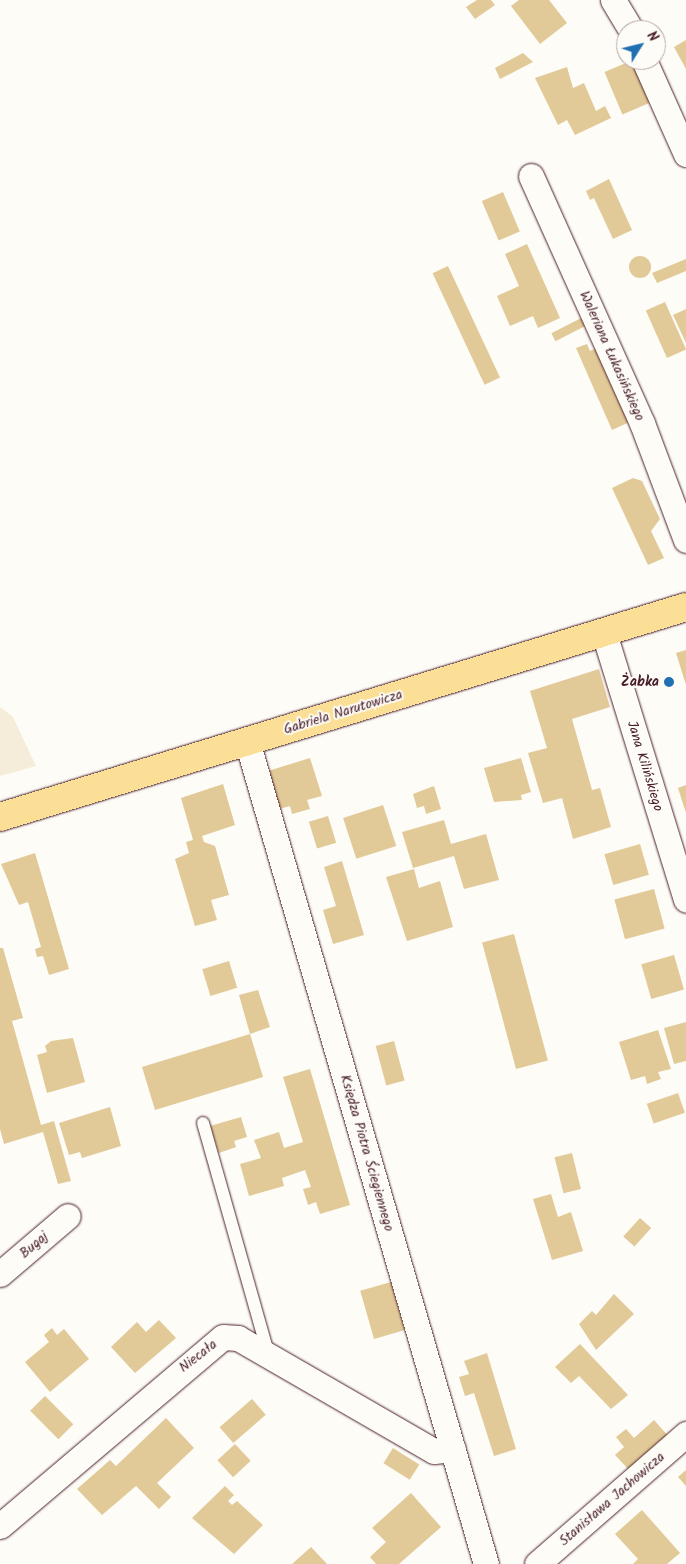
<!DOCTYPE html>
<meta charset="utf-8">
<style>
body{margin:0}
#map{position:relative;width:686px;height:1564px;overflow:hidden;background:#fdfcf7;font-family:Kalam,sans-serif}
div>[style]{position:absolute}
.built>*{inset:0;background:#f5edda}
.building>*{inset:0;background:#e2c998;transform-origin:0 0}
.round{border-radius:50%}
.roads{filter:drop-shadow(0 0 1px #4a1f2b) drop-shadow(0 0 1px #4a1f2b)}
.service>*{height:12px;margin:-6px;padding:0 6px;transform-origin:6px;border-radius:6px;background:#fdfcf7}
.minor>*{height:25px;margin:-12.5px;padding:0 12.5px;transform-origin:12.5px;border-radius:12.5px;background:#fdfcf7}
.primary>*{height:28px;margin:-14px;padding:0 14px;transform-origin:14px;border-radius:14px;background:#fbdf96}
.dots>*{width:14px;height:14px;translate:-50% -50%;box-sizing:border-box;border:2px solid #fdfcf7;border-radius:50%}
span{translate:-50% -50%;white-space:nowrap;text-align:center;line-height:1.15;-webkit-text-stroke:4px #fdfcf7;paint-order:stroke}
.street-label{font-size:14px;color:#4a1f2b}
.poi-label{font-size:14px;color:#4a1f2b;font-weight:700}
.right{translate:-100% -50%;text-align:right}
.north{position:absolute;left:616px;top:20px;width:50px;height:50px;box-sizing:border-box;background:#fdfcf7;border:1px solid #b5a4a5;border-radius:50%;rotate:54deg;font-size:14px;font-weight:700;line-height:20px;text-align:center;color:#4a1f2b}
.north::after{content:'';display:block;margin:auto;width:18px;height:22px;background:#1f6fb2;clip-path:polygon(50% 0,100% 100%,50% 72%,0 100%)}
</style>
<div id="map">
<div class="built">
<div style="clip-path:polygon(0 707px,13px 717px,36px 766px,0 776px)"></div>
</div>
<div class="building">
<div style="clip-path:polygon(477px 0,491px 0,495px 5px,475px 19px,466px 7px)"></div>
<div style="clip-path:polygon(519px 0,549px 0,567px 23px,540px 44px,511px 6px)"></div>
<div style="clip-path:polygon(686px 40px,686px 69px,674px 47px)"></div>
<div style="clip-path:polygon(523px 53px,533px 62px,500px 79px,495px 68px)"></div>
<div style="left:633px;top:60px;width:46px;height:31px;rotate:67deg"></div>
<div style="clip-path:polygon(567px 67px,573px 88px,584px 83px,596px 111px,605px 106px,611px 118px,575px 135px,567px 120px,558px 125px,535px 78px)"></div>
<div style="clip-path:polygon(609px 179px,632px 230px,613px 239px,594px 198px,590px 200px,586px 191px)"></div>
<div style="left:503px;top:192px;width:43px;height:23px;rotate:67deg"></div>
<div style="clip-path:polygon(527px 244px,560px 318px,538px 328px,533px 316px,510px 326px,497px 296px,519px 286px,505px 254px)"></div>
<div class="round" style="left:629px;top:256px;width:22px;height:22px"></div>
<div style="clip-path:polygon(686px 259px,686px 271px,657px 283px,652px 273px)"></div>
<div style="left:448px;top:266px;width:123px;height:17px;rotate:65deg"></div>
<div style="left:665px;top:302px;width:52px;height:21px;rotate:66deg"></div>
<div style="clip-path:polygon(686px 309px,686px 343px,673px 315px)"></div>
<div style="left:587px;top:315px;width:9px;height:40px;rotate:63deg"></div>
<div style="clip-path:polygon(587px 344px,590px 351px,601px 346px,634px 420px,612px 430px,576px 348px)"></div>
<div style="clip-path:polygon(633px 478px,642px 481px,660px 519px,651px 531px,664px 558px,648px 565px,612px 488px)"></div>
<div style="clip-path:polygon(686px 650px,686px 685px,676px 653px)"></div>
<div style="clip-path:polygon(599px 669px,610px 707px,572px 719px,592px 790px,600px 788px,611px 827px,573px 839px,562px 798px,543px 803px,528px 753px,547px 748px,530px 691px)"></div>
<div style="clip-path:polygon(310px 758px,322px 796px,307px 800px,310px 809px,292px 814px,290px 806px,279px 809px,268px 771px)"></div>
<div style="clip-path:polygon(521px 758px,531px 792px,521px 795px,522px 800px,494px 802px,484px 768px)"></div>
<div style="clip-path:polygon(223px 784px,235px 825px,202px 836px,204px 842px,215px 846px,229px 895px,211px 900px,217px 920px,195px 926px,175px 859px,189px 853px,186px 842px,193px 840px,181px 798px)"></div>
<div style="clip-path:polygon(686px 785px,686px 813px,678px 788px)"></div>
<div style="clip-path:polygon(434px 786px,441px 809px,426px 814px,424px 806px,417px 808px,413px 794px)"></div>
<div style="left:383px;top:805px;width:43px;height:42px;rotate:72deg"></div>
<div style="left:328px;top:816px;width:28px;height:20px;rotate:73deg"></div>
<div style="clip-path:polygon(444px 820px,451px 844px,486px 834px,499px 880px,464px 889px,454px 856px,413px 868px,402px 832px)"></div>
<div style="left:640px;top:844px;width:32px;height:37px;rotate:74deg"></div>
<div style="clip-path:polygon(35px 853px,69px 969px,49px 975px,43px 956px,37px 957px,35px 949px,41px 947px,28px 902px,19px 905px,1px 864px)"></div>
<div style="clip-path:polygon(342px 861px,364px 935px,333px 944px,323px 910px,336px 906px,324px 867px)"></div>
<div style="clip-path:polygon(414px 869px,419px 888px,440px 881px,453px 927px,407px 941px,386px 877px)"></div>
<div style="left:654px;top:889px;width:41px;height:41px;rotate:75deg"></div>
<div style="left:514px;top:934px;width:131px;height:33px;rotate:75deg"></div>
<div style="clip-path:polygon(0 948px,3px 948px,23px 1018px,12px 1021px,41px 1125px,54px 1121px,71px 1181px,58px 1184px,43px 1132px,4px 1144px,0 1129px)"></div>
<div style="left:674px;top:955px;width:36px;height:34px;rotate:74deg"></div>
<div style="left:229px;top:961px;width:28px;height:28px;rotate:73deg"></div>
<div style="clip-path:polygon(258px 990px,270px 1027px,250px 1034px,263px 1077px,155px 1110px,142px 1067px,250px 1034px,239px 995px)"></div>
<div style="clip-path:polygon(686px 1022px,686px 1061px,674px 1064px,664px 1028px)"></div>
<div style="clip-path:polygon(658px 1030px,671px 1069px,658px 1072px,661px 1079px,647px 1084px,645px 1076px,631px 1080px,619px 1042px)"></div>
<div style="clip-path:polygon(73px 1038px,85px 1082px,47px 1093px,37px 1055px,47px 1052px,45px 1046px,51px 1041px)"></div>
<div style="left:394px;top:1041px;width:41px;height:19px;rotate:75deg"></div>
<div style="clip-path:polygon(310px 1069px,350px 1205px,320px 1214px,316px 1202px,308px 1205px,303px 1189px,311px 1187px,305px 1170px,282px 1178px,284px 1186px,249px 1196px,240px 1164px,261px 1158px,254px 1140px,279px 1132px,284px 1148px,303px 1142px,283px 1077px)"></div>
<div style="left:678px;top:1093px;width:21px;height:33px;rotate:71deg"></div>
<div style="clip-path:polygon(110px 1107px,121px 1146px,82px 1158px,80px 1152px,69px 1155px,59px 1123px)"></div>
<div style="clip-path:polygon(241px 1117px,247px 1137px,234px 1141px,236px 1147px,219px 1153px,210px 1126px)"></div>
<div style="left:572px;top:1153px;width:37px;height:18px;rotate:76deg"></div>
<div style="clip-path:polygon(551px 1194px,558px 1217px,571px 1212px,583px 1251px,552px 1260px,533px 1199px)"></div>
<div style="left:640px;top:1218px;width:15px;height:25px;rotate:42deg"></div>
<div style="left:391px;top:1282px;width:50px;height:32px;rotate:74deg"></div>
<div style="clip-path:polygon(614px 1294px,634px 1314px,596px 1350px,579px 1324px,592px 1311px,596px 1315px)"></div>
<div style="clip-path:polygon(159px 1320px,176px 1338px,135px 1373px,111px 1347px,137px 1322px,146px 1332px)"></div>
<div style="clip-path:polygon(52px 1328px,57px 1335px,64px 1329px,89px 1359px,50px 1392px,25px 1362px,49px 1342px,44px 1335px)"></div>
<div style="clip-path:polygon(580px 1344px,628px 1395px,611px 1409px,579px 1376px,571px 1383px,555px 1367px)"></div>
<div style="clip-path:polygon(487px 1353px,516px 1449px,494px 1456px,474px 1393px,465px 1396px,459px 1377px,469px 1374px,464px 1361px)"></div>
<div style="left:45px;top:1396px;width:40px;height:21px;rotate:45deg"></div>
<div style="left:252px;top:1399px;width:21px;height:43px;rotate:49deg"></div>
<div style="clip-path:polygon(166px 1418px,194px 1448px,157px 1483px,171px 1497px,159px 1509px,136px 1486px,102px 1515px,77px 1489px,110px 1460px,116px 1466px)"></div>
<div style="clip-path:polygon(654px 1420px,670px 1438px,631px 1472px,615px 1455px,624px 1447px,616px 1437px,626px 1429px,634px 1438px)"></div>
<div style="left:235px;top:1444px;width:23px;height:24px;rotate:47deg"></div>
<div style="left:393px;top:1448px;width:31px;height:18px;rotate:32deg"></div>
<div style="clip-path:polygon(686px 1470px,686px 1486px,678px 1477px)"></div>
<div style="clip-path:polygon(225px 1486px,234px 1495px,228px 1501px,232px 1505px,237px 1501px,263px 1525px,234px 1554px,192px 1518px)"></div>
<div style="clip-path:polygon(411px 1493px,441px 1527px,399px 1564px,376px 1564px,370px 1557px,386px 1542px,372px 1528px)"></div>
<div style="clip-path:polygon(642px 1510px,680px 1553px,667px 1564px,633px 1564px,638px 1559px,615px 1534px)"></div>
<div style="clip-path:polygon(311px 1547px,327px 1564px,292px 1564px)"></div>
</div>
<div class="roads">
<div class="service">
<div style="left:203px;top:1123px;width:239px;rotate:74.2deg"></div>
</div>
<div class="minor">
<div style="left:613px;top:0;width:35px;rotate:59deg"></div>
<div style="left:644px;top:60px;width:103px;rotate:65.9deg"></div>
<div style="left:531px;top:176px;width:271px;rotate:65.8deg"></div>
<div style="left:642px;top:423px;width:125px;rotate:69.4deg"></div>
<div style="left:604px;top:633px;width:279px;rotate:72.9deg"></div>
<div style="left:247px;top:741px;width:857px;rotate:73.81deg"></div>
<div style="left:0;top:1274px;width:89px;rotate:-40.5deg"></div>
<div style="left:0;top:1526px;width:292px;rotate:-40.3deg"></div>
<div style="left:223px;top:1337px;width:15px;rotate:4deg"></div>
<div style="left:238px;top:1338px;width:226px;rotate:30deg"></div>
<div style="left:434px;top:1451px;width:19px;rotate:-6deg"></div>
<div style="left:537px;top:1564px;width:198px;rotate:-41.1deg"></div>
</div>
<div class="primary">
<div style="left:0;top:817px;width:717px;rotate:-17.02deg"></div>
</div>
</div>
<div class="dots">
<div style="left:669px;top:682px;background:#1f6fb2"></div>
</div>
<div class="street-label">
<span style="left:612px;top:356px;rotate:66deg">Waleriana Łukasińskiego</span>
<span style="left:343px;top:712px;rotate:-17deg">Gabriela Narutowicza</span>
<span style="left:645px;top:766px;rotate:73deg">Jana Kilińskiego</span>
<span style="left:367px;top:1153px;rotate:74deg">Księdza Piotra Ściegiennego</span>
<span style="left:34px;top:1245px;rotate:-41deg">Bugaj</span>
<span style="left:198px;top:1356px;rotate:-38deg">Niecała</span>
<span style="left:612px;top:1499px;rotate:-41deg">Stanisława Jachowicza</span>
</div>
<div class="poi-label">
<span class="right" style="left:659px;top:682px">Żabka</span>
</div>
<div class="north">N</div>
</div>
